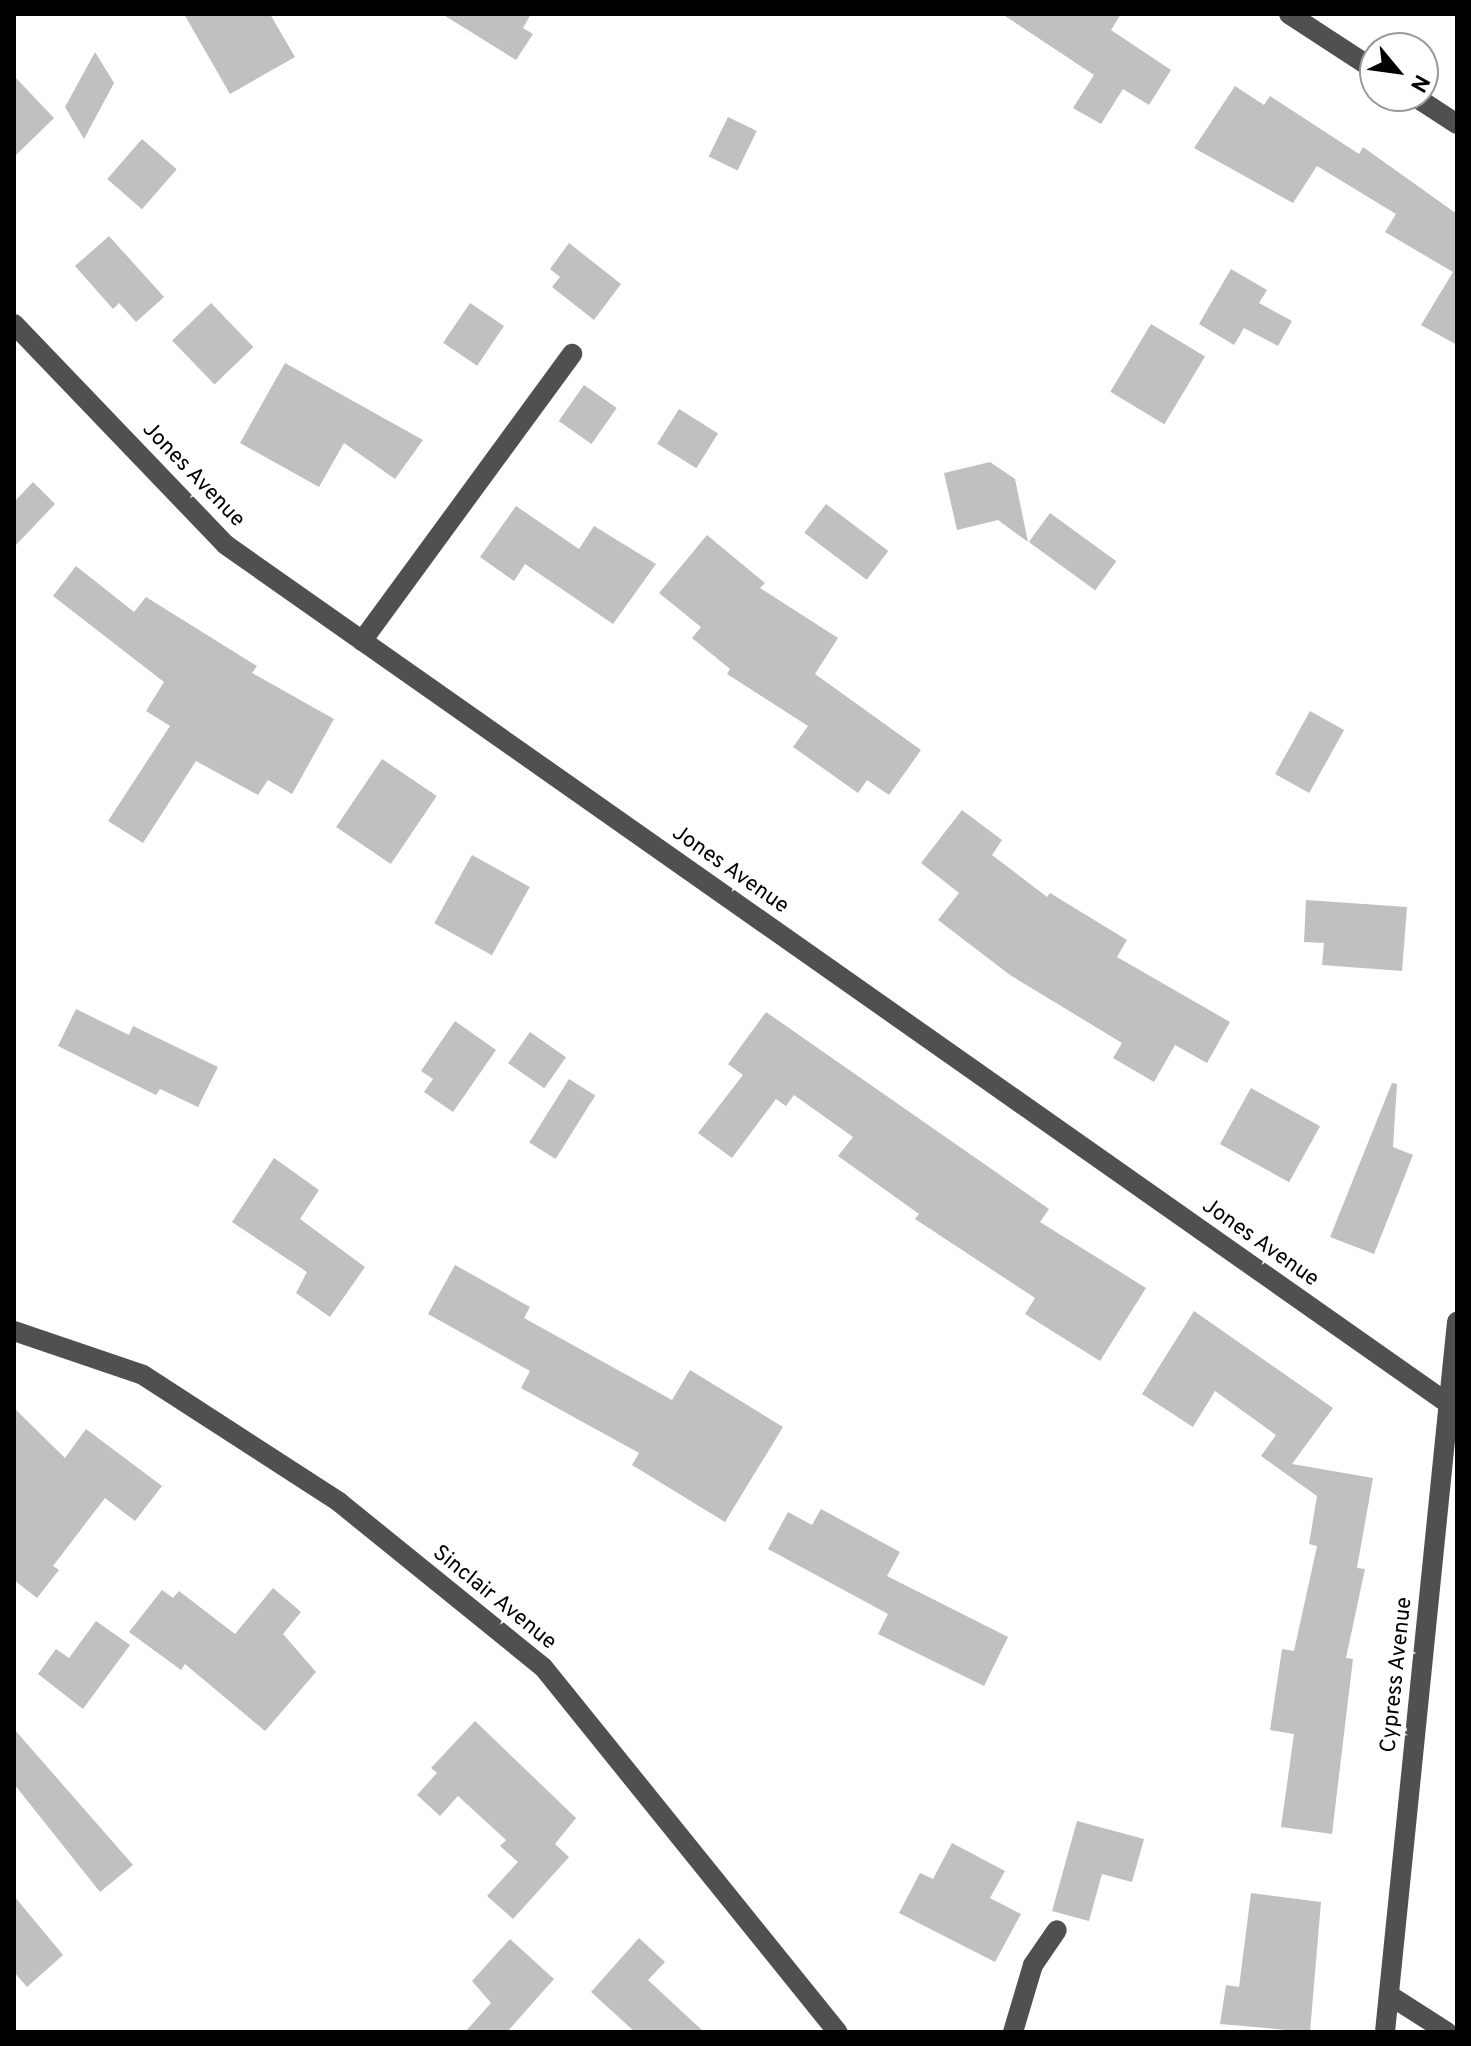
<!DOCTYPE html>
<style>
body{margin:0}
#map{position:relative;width:1471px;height:2046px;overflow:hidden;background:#fff;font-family:Overpass,sans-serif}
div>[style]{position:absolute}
.building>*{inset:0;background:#c0c0c0;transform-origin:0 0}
.minor>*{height:20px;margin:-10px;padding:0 10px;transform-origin:10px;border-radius:10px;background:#505050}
span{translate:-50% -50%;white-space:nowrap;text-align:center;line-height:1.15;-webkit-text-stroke:8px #fff;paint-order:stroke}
.street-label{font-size:22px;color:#000}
.frame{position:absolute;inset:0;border:16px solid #000;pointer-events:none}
.north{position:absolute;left:1359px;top:32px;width:80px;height:80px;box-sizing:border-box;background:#fff;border:2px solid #999;border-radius:50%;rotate:119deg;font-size:22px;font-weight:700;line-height:32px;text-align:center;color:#000}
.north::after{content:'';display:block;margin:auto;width:28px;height:36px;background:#000;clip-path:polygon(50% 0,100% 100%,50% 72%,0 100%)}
</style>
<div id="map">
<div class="building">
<div style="clip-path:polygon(184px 14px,270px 14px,295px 57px,230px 94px)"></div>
<div style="clip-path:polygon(442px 14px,531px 14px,523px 28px,533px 34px,516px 60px)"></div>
<div style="clip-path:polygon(1002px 14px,1121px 14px,1111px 30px,1171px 70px,1149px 105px,1123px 89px,1101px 124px,1073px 108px,1094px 75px)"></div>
<div style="clip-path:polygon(95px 52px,114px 83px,84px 139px,65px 107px)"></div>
<div style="clip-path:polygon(14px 76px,54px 118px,14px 157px)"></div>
<div style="clip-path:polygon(1235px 86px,1264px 105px,1270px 96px,1359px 154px,1363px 147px,1457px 214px,1457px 345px,1421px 325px,1453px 272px,1385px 232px,1396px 214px,1317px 166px,1293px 203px,1194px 148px)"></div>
<div style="left:728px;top:117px;width:32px;height:44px;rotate:26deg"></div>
<div style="left:142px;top:139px;width:46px;height:53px;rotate:41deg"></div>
<div style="clip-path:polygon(109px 236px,164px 297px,136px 322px,119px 303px,113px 309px,75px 266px)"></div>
<div style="clip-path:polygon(569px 243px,621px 284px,594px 320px,552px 287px,560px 277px,550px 269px)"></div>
<div style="clip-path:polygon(1231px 269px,1267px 290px,1259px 303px,1292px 321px,1278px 346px,1244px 328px,1234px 345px,1199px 324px)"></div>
<div style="left:211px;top:303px;width:61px;height:54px;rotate:46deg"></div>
<div style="left:470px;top:303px;width:41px;height:48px;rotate:34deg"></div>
<div style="left:1151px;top:324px;width:63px;height:79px;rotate:31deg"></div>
<div style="clip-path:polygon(285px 363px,423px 440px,395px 479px,344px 443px,319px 487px,240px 443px)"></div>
<div style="left:584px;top:385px;width:40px;height:44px;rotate:35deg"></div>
<div style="left:679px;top:409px;width:46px;height:41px;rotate:32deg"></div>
<div style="clip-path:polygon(990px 462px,1015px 479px,1028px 542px,998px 520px,957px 530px,944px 473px)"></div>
<div style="clip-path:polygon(33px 482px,55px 504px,14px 547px,14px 502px)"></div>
<div style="left:826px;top:504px;width:78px;height:36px;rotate:37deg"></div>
<div style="clip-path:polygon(516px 506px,579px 549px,594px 526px,656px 564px,613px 624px,525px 564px,514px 581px,480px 557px)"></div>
<div style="left:1050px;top:513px;width:82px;height:36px;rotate:36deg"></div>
<div style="clip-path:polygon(707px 535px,765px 583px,760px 588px,838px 638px,815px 674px,921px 750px,889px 795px,867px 780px,858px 793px,793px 747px,808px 726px,727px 674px,730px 669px,692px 638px,701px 627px,659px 593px)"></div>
<div style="clip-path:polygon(76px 566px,134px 612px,146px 597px,257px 666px,252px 673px,334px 719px,292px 794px,268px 780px,258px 795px,196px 761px,143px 843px,108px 821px,170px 726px,146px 711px,164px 682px,53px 596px)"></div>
<div style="left:1310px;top:711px;width:39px;height:72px;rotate:29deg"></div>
<div style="left:382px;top:759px;width:66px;height:82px;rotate:34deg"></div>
<div style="clip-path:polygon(962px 810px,1002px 840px,992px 855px,1047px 897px,1050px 893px,1127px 940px,1117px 957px,1230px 1022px,1207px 1063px,1175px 1045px,1154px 1082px,1113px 1058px,1122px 1043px,1010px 975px,938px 920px,959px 893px,921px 863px)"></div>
<div style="left:472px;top:855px;width:66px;height:78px;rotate:29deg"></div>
<div style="clip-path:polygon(1306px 900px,1407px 907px,1402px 971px,1322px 965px,1324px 943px,1304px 942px)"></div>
<div style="clip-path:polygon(76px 1009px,129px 1035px,133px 1026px,218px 1067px,198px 1107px,160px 1089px,156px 1095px,58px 1046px)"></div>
<div style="clip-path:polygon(766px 1012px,1049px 1209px,1040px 1222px,1146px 1288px,1100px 1361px,1025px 1314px,1035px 1298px,915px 1219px,919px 1214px,838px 1156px,853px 1137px,794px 1095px,786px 1106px,776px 1099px,732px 1158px,698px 1133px,743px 1075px,728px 1064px)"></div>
<div style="clip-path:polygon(455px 1021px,496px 1050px,453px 1112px,424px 1092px,433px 1079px,421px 1071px)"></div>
<div style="left:530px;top:1032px;width:44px;height:38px;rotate:35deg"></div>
<div style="left:569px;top:1079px;width:31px;height:75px;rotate:32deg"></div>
<div style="clip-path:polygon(1392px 1083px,1397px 1084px,1393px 1147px,1413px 1155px,1374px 1254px,1330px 1237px)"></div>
<div style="left:1251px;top:1088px;width:79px;height:64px;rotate:29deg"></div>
<div style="clip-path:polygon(274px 1158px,319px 1190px,300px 1219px,365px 1267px,330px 1317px,296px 1293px,307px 1272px,232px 1222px)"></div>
<div style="clip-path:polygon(455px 1265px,530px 1307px,524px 1318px,672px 1400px,690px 1370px,783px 1427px,725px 1522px,632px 1465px,639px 1453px,521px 1388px,530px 1371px,428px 1314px)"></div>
<div style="clip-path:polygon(1194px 1311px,1333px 1408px,1292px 1464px,1373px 1478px,1357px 1568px,1365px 1569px,1346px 1658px,1353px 1659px,1332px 1834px,1281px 1827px,1294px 1734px,1270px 1730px,1282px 1649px,1294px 1651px,1317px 1546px,1309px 1544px,1317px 1496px,1261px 1456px,1276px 1435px,1215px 1391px,1193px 1427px,1142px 1394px)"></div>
<div style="clip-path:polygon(14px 1408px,65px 1458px,86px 1429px,162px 1486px,135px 1521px,105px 1498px,53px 1566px,59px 1570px,37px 1598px,14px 1580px)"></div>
<div style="clip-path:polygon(821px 1509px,900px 1552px,887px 1576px,1008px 1637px,984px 1686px,878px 1634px,888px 1614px,768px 1549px,788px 1512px,812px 1525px)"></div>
<div style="clip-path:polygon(273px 1588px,301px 1612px,283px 1634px,316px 1672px,265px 1731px,185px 1664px,181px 1670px,129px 1632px,162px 1590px,173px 1598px,179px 1591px,235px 1634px)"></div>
<div style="clip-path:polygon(96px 1621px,130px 1645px,83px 1709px,38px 1674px,56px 1649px,69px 1658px)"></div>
<div style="clip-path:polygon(475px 1721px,576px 1818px,555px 1844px,569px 1857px,513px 1919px,487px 1896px,518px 1862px,500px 1846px,506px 1840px,458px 1796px,440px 1816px,417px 1795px,437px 1773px,431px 1768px)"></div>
<div style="clip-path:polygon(14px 1729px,133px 1865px,100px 1892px,14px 1784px)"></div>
<div style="clip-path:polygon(1077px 1821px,1144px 1839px,1132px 1882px,1102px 1874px,1089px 1921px,1052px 1911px)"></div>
<div style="clip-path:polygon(952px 1843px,1005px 1871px,990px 1898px,1021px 1914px,995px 1962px,899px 1913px,920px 1873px,933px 1879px)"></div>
<div style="clip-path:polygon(1251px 1893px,1321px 1902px,1310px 2032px,1220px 2024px,1226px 1985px,1239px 1987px)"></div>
<div style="clip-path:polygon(14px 1896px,63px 1955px,27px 1987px,14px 1972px)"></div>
<div style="clip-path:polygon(639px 1938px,665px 1962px,648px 1980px,704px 2032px,635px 2032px,591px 1992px)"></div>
<div style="clip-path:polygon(510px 1939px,554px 1979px,507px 2032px,465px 2032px,491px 2003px,472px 1981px)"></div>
</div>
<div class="minor">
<div style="left:1289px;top:14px;width:103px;rotate:33.1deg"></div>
<div style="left:1414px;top:96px;width:51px;rotate:33.1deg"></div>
<div style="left:14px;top:324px;width:306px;rotate:46.2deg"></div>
<div style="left:226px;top:545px;width:1505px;rotate:35.09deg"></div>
<div style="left:362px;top:641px;width:356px;rotate:-53.8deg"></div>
<div style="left:14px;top:1331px;width:136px;rotate:18.8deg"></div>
<div style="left:143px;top:1375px;width:234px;rotate:32.9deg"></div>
<div style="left:339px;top:1502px;width:262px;rotate:39deg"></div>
<div style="left:543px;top:1667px;width:469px;rotate:51.1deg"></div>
<div style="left:1389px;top:1995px;width:69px;rotate:32.5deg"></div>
<div style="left:1013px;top:2032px;width:70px;rotate:-73.4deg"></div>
<div style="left:1033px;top:1965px;width:42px;rotate:-55.6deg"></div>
<div style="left:1385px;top:2032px;width:714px;rotate:-84.21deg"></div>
</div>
<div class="street-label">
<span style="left:193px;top:475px;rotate:46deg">Jones Avenue</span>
<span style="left:730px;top:870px;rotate:35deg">Jones Avenue</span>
<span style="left:1260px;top:1243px;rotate:35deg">Jones Avenue</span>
<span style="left:494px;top:1598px;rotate:39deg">Sinclair Avenue</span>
<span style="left:1397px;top:1675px;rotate:-84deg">Cypress Avenue</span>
</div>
<div class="frame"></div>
<div class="north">N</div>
</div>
